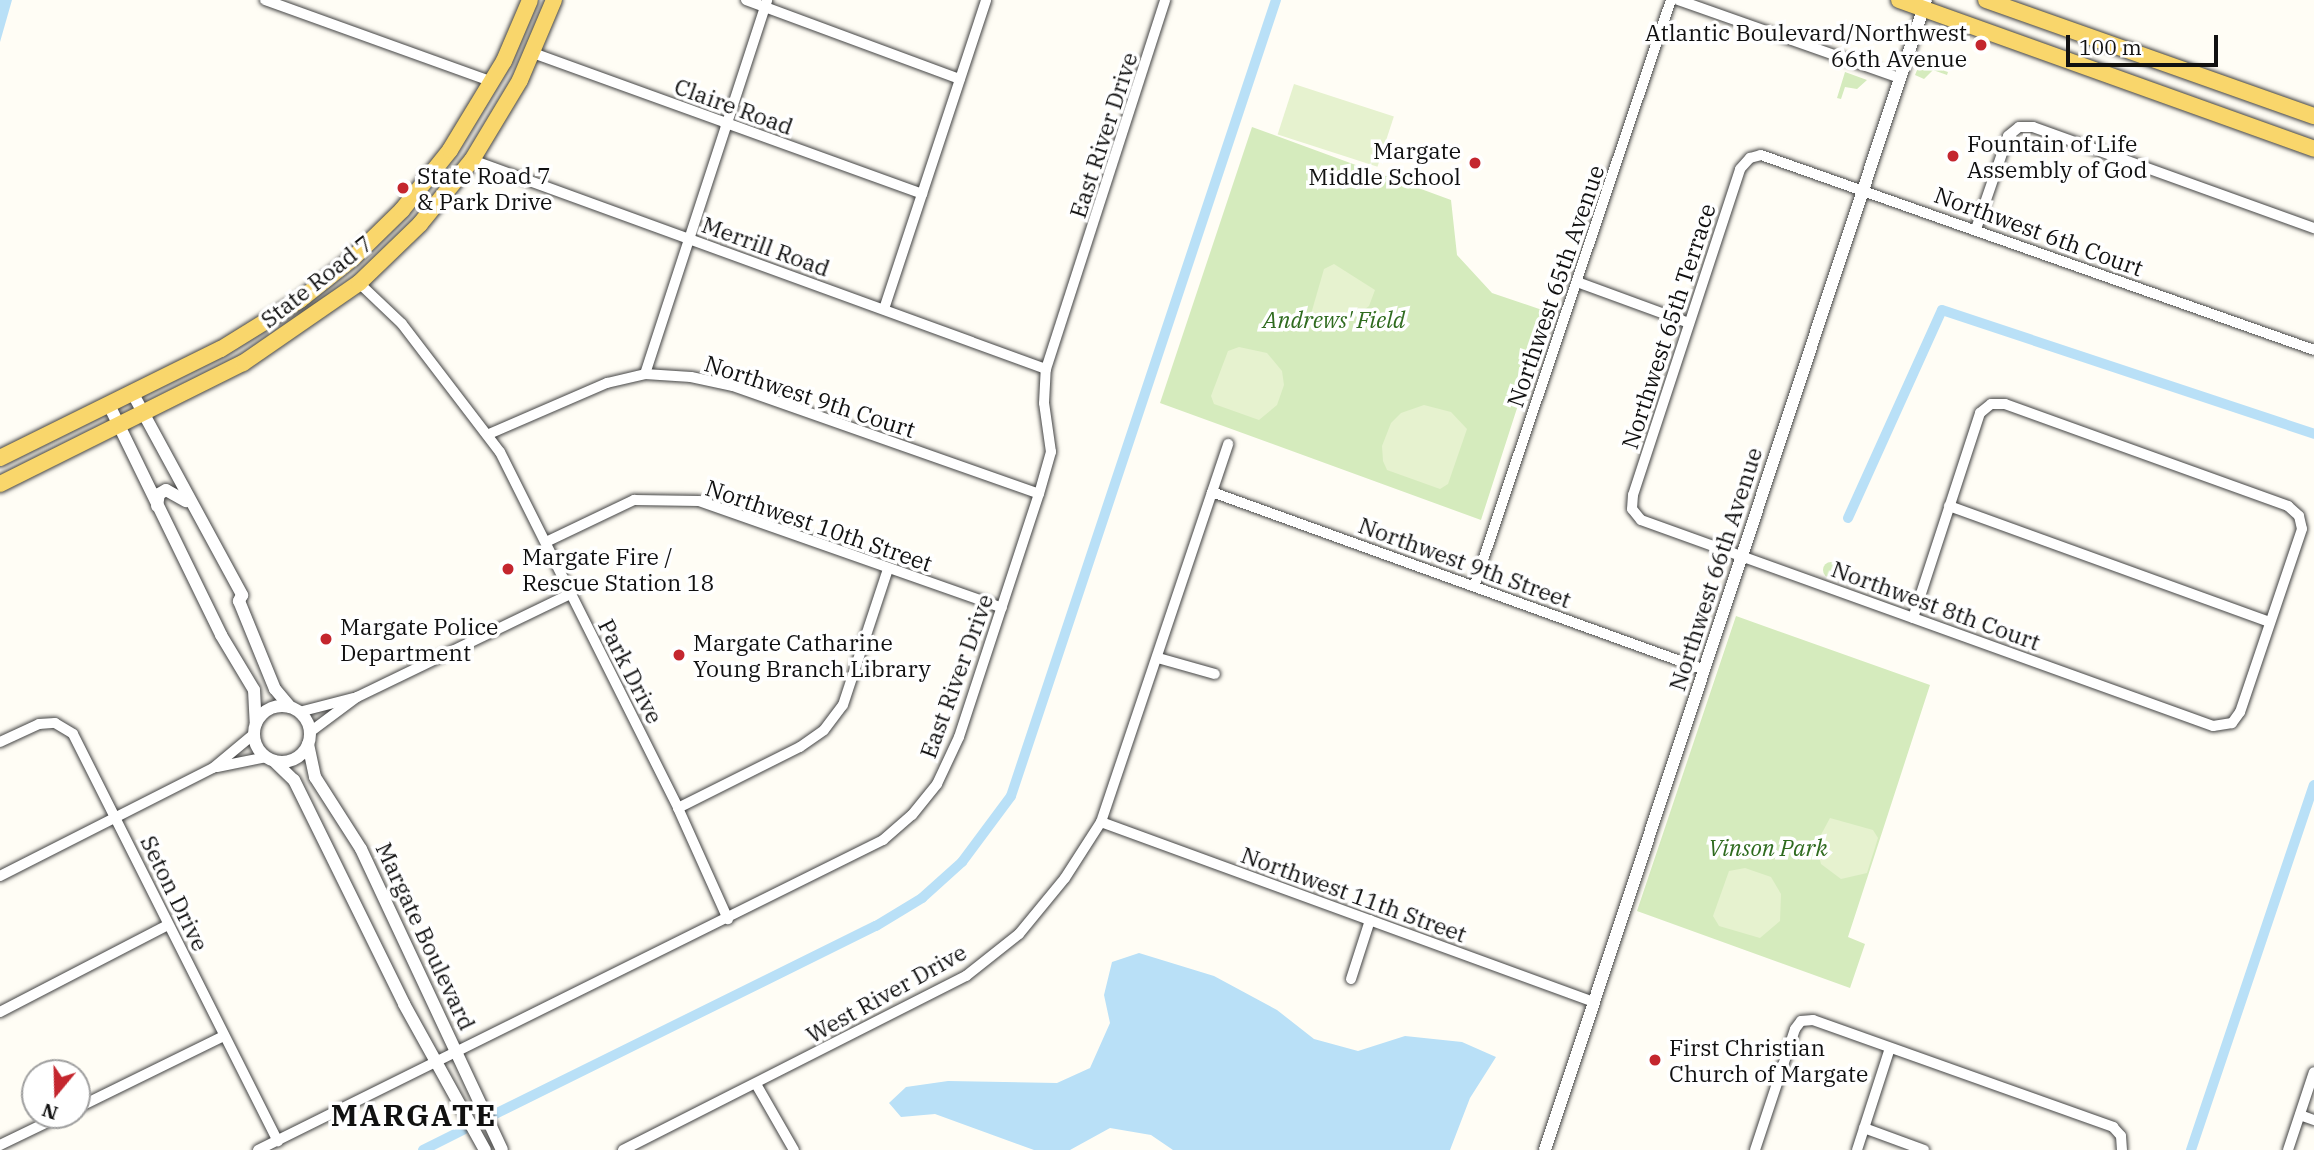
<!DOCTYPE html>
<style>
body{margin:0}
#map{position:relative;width:2314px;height:1150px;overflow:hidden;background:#fffdf5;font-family:"IBM Plex Serif",serif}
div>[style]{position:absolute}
.green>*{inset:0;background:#d5ebbd}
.round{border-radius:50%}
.pitch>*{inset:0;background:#e6f2cf;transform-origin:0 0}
.water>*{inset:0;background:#b9e0f7}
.canal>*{height:10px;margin:-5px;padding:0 5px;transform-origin:5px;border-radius:5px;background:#b9e0f7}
.roads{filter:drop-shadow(0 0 2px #444) drop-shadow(0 0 2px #444)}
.minor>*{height:10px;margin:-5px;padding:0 5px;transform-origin:5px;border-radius:5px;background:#fff}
.tertiary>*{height:12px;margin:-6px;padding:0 6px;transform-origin:6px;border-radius:6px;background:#fff}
.tertiary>.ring{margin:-6px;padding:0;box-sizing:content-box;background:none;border:12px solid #fff;border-radius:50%}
.primary>*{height:16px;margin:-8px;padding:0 8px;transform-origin:8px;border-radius:8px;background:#f9d66b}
.dots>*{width:19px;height:19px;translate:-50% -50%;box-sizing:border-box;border:4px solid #fff;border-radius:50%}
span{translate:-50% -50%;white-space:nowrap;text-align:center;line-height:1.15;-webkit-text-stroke:7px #fff;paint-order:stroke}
.poi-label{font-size:23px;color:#111}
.right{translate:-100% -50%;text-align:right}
.left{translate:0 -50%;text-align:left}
.street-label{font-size:23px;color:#111}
.park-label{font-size:23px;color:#2f6b1f;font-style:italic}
.district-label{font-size:30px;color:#111;font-weight:700;letter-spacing:2px}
.north{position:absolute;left:21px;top:1059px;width:70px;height:70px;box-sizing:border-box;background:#fff;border:2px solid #a0a0a0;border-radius:50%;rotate:199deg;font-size:19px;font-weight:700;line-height:28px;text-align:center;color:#111}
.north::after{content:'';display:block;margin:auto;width:24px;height:32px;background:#c4262e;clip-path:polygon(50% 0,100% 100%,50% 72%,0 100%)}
.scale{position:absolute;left:2066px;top:35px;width:152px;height:32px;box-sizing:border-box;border:4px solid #111;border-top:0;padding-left:9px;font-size:21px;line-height:24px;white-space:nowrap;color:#111;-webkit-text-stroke:5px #fff;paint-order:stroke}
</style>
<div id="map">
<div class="green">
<div style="clip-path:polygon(1920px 63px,1948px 72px,1947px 75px,1933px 70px,1924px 79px,1915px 75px)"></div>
<div style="clip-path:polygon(1845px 72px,1867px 80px,1857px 89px,1845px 87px,1841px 99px,1837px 98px)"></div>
<div style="clip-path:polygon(1252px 127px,1451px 200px,1457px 255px,1492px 293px,1548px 312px,1481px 520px,1160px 403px)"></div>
<div class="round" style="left:1823px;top:562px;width:16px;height:16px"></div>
<div style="clip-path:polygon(1736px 616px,1930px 685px,1848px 937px,1865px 944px,1850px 988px,1637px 911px)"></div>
</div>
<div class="pitch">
<div style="left:1294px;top:84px;width:105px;height:53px;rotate:18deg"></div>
<div style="clip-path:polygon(1334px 264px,1375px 290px,1369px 306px,1348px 322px,1330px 323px,1311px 314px,1324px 269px)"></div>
<div style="clip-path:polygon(1239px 347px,1267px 353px,1282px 371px,1284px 385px,1277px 405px,1259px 420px,1214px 404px,1211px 396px,1228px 351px)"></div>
<div style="clip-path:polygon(1424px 405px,1451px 412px,1467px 429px,1448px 484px,1440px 489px,1387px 470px,1383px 461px,1382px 446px,1391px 423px,1401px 413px)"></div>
<div style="clip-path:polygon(1830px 818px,1873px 830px,1878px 838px,1867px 873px,1841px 879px,1821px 864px,1816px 844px)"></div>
<div style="clip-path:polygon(1745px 868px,1771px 877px,1781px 894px,1780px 921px,1760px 938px,1719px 926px,1713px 916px,1729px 871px)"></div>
</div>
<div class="water">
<div style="clip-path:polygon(0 0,12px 0,0 42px)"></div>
<div style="clip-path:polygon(1139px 953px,1214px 976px,1277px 1010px,1314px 1039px,1358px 1051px,1405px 1036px,1462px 1042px,1496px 1057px,1470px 1098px,1450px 1150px,1173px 1150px,1151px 1135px,1110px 1128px,1070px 1150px,1034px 1150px,935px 1114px,901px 1117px,889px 1103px,906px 1087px,948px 1081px,1057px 1083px,1090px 1068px,1110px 1023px,1104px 995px,1112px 962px)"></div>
</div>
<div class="canal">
<div style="left:1848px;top:518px;width:228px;rotate:-65.7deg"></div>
<div style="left:1942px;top:310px;width:392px;rotate:18.4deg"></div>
<div style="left:493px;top:1115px;width:427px;rotate:-26.3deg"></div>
<div style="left:876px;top:926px;width:54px;rotate:-31.3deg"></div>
<div style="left:922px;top:898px;width:54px;rotate:-42deg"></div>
<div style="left:962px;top:862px;width:82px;rotate:-53.4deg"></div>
<div style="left:1011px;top:796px;width:839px;rotate:-71.59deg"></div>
<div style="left:423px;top:1150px;width:45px;rotate:-26.6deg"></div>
<div style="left:2191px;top:1150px;width:385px;rotate:-71.4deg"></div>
</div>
<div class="roads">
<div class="minor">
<div style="left:265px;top:0;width:242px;rotate:19.8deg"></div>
<div style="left:746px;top:0;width:228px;rotate:20.3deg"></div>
<div style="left:1678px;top:0;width:234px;rotate:19.4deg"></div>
<div style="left:533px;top:53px;width:414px;rotate:19.9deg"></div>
<div style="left:472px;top:160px;width:611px;rotate:20.01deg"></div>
<div style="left:1976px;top:229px;width:98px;rotate:-71deg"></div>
<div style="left:2008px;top:136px;width:14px;rotate:-39deg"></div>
<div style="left:2019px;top:127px;width:14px"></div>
<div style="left:2033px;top:127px;width:299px;rotate:19.8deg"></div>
<div style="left:1577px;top:282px;width:119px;rotate:20.1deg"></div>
<div style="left:359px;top:283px;width:59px;rotate:43.6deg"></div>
<div style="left:402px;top:324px;width:161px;rotate:52.6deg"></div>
<div style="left:500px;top:452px;width:398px;rotate:63.4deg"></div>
<div style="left:678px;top:808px;width:122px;rotate:65.8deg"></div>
<div style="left:884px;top:309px;width:325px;rotate:-71.7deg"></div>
<div style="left:645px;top:374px;width:393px;rotate:-71.9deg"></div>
<div style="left:489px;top:434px;width:129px;rotate:-23.4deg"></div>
<div style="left:607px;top:383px;width:39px;rotate:-13deg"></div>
<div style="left:645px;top:374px;width:46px;rotate:3.7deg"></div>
<div style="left:691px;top:377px;width:43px;rotate:12.1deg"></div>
<div style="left:733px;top:386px;width:324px;rotate:19.4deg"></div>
<div style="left:1212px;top:492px;width:524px;rotate:19.85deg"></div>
<div style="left:1949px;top:506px;width:341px;rotate:19.9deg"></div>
<div style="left:546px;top:542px;width:98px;rotate:-25.5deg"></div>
<div style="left:634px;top:500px;width:65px;rotate:0.9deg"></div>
<div style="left:699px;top:501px;width:321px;rotate:19.4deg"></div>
<div style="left:1475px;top:584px;width:616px;rotate:-71.45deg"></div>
<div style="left:1913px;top:618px;width:216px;rotate:-71.9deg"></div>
<div style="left:1980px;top:413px;width:14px;rotate:-39deg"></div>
<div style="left:1991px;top:404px;width:14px"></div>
<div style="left:2005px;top:404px;width:301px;rotate:19.8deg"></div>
<div style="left:2288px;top:506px;width:15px;rotate:42deg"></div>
<div style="left:2299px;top:516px;width:13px;rotate:77deg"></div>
<div style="left:2302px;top:529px;width:193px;rotate:108.7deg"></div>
<div style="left:2240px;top:712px;width:14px;rotate:126deg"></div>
<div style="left:2232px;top:723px;width:19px;rotate:171deg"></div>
<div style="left:2213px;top:726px;width:608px;rotate:-160.19deg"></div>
<div style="left:1641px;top:520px;width:14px;rotate:-129deg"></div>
<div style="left:1632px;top:509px;width:14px;rotate:-86deg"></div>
<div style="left:1633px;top:495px;width:343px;rotate:-71.8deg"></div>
<div style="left:1740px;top:169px;width:15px;rotate:-48deg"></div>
<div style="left:1750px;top:158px;width:11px;rotate:-15deg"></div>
<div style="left:1761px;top:155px;width:586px;rotate:19.42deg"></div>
<div style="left:1158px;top:658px;width:59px;rotate:15.7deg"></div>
<div style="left:299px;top:712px;width:56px;rotate:-14.5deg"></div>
<div style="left:310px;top:732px;width:59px;rotate:-36.7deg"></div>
<div style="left:357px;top:697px;width:237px;rotate:-25.8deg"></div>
<div style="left:0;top:742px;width:43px;rotate:-24.8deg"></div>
<div style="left:39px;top:724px;width:16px;rotate:-4deg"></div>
<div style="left:55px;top:723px;width:21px;rotate:31deg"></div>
<div style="left:73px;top:734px;width:456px;rotate:63.3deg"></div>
<div style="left:217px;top:767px;width:50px;rotate:-11.5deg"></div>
<div style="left:678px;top:808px;width:136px;rotate:-26.6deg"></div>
<div style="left:800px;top:747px;width:29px;rotate:-35deg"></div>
<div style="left:824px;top:730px;width:31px;rotate:-53deg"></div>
<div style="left:843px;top:705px;width:143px;rotate:-71.7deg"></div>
<div style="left:1101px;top:822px;width:525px;rotate:20.06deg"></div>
<div style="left:0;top:876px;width:239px;rotate:-26.9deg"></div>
<div style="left:213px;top:768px;width:53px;rotate:-39.7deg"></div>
<div style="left:1351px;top:979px;width:62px;rotate:-72.1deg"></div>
<div style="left:0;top:1012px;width:189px;rotate:-27.4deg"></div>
<div style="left:756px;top:1084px;width:76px;rotate:60.1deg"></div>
<div style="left:77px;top:1108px;width:164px;rotate:-26.1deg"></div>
<div style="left:2300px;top:1115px;width:15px;rotate:20deg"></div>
<div style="left:1864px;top:1128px;width:64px;rotate:20.1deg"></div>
<div style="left:0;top:1145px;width:69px;rotate:-25.8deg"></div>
<div style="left:258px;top:1150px;width:698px;rotate:-26.38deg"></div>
<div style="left:883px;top:840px;width:38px;rotate:-41deg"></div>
<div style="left:912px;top:815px;width:40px;rotate:-51deg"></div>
<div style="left:937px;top:784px;width:52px;rotate:-64.9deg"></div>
<div style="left:959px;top:737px;width:256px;rotate:-71.8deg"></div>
<div style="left:1039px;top:494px;width:44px;rotate:-74.1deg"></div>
<div style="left:1051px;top:452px;width:49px;rotate:-98.1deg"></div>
<div style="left:1044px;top:403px;width:34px;rotate:-87deg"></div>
<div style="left:1046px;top:369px;width:388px;rotate:-72.1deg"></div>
<div style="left:623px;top:1150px;width:385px;rotate:-26.9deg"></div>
<div style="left:966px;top:976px;width:68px;rotate:-38.4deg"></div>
<div style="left:1019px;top:934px;width:72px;rotate:-50.6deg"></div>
<div style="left:1065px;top:878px;width:67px;rotate:-57.3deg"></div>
<div style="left:1101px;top:822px;width:399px;rotate:-71.4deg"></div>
<div style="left:1755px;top:1150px;width:127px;rotate:-71.7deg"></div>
<div style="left:1795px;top:1029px;width:10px;rotate:-53deg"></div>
<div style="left:1801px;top:1021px;width:12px;rotate:-5deg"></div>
<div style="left:1813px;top:1020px;width:319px;rotate:19.6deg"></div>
<div style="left:2113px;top:1127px;width:12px;rotate:48deg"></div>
<div style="left:2121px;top:1136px;width:14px;rotate:86deg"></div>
<div style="left:1857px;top:1150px;width:107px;rotate:-72.1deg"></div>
<div style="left:2288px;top:1150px;width:82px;rotate:-71.6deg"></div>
</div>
<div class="tertiary">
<div style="left:133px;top:394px;width:229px;rotate:61.5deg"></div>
<div style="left:242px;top:595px;width:7px;rotate:117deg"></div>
<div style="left:239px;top:601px;width:95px;rotate:67.8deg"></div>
<div style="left:275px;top:689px;width:23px;rotate:50deg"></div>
<div style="left:109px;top:405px;width:256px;rotate:64deg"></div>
<div style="left:221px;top:635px;width:64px;rotate:59deg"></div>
<div style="left:254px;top:690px;width:34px;rotate:87deg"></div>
<div style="left:157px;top:506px;width:12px;rotate:-81deg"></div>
<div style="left:159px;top:494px;width:8px;rotate:-30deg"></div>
<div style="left:166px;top:490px;width:23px;rotate:29deg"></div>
<div class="ring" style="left:254px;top:706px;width:44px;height:44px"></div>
<div style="left:308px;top:744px;width:34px;rotate:78deg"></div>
<div style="left:315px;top:777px;width:85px;rotate:57.4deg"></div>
<div style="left:361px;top:849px;width:332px;rotate:64.9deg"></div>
<div style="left:274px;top:761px;width:28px;rotate:44deg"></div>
<div style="left:294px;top:780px;width:250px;rotate:63.8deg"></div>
<div style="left:404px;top:1004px;width:167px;rotate:61deg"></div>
<div style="left:1545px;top:1150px;width:1211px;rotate:-71.67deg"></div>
</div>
<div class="primary">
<div style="left:1899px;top:0;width:441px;rotate:19.7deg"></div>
<div style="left:1986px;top:0;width:348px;rotate:19.5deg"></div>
<div style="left:0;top:458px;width:246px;rotate:-26.3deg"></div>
<div style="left:221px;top:349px;width:93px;rotate:-31.8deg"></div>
<div style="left:300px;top:300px;width:68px;rotate:-38.4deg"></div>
<div style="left:353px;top:258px;width:69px;rotate:-44.4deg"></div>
<div style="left:402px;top:210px;width:77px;rotate:-51.3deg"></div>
<div style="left:450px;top:150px;width:104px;rotate:-58.8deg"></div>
<div style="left:504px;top:61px;width:66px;rotate:-66.9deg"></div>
<div style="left:0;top:484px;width:271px;rotate:-26.5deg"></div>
<div style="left:243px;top:363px;width:141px;rotate:-34.6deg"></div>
<div style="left:359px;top:283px;width:85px;rotate:-44deg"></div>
<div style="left:420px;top:224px;width:82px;rotate:-50.9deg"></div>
<div style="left:472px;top:160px;width:93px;rotate:-59deg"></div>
<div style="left:520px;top:80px;width:87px;rotate:-67deg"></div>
</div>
</div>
<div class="dots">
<div style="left:1981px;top:45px;background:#c4262e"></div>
<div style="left:1953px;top:156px;background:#c4262e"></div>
<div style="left:1475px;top:163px;background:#c4262e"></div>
<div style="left:403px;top:188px;background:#c4262e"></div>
<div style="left:508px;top:569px;background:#c4262e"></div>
<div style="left:326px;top:639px;background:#c4262e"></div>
<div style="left:679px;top:655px;background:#c4262e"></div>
<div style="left:1655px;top:1060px;background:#c4262e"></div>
</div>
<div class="poi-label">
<span class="right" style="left:1967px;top:45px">Atlantic Boulevard/Northwest<br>66th Avenue</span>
<span class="left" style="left:1967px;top:156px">Fountain of Life<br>Assembly of God</span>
<span class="right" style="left:1461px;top:163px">Margate<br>Middle School</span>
<span class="left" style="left:417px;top:188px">State Road 7<br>&amp; Park Drive</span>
<span class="left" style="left:522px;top:569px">Margate Fire /<br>Rescue Station 18</span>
<span class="left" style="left:340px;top:639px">Margate Police<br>Department</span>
<span class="left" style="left:693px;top:655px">Margate Catharine<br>Young Branch Library</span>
<span class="left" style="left:1669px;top:1060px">First Christian<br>Church of Margate</span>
</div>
<div class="street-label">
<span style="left:734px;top:106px;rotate:20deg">Claire Road</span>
<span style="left:1103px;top:135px;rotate:-72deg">East River Drive</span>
<span style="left:2039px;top:231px;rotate:20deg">Northwest 6th Court</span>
<span style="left:766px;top:246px;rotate:20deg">Merrill Road</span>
<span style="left:316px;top:281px;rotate:-38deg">State Road 7</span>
<span style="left:1555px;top:286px;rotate:-71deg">Northwest 65th Avenue</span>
<span style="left:1668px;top:326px;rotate:-72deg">Northwest 65th Terrace</span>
<span style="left:810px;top:396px;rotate:18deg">Northwest 9th Court</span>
<span style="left:819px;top:525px;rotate:19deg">Northwest 10th Street</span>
<span style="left:1465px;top:562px;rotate:20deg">Northwest 9th Street</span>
<span style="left:1715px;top:569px;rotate:-72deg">Northwest 66th Avenue</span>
<span style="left:1936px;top:605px;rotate:20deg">Northwest 8th Court</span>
<span style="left:631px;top:671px;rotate:63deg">Park Drive</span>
<span style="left:956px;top:676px;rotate:-70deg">East River Drive</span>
<span style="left:175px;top:893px;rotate:64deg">Seton Drive</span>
<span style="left:1354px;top:894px;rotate:20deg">Northwest 11th Street</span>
<span style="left:426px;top:936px;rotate:65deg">Margate Boulevard</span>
<span style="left:886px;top:993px;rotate:-29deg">West River Drive</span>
</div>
<div class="park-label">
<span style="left:1334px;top:319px">Andrews' Field</span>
<span style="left:1768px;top:847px">Vinson Park</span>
</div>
<div class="district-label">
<span style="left:414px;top:1115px">MARGATE</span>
</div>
<div class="north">N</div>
<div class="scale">100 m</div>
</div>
